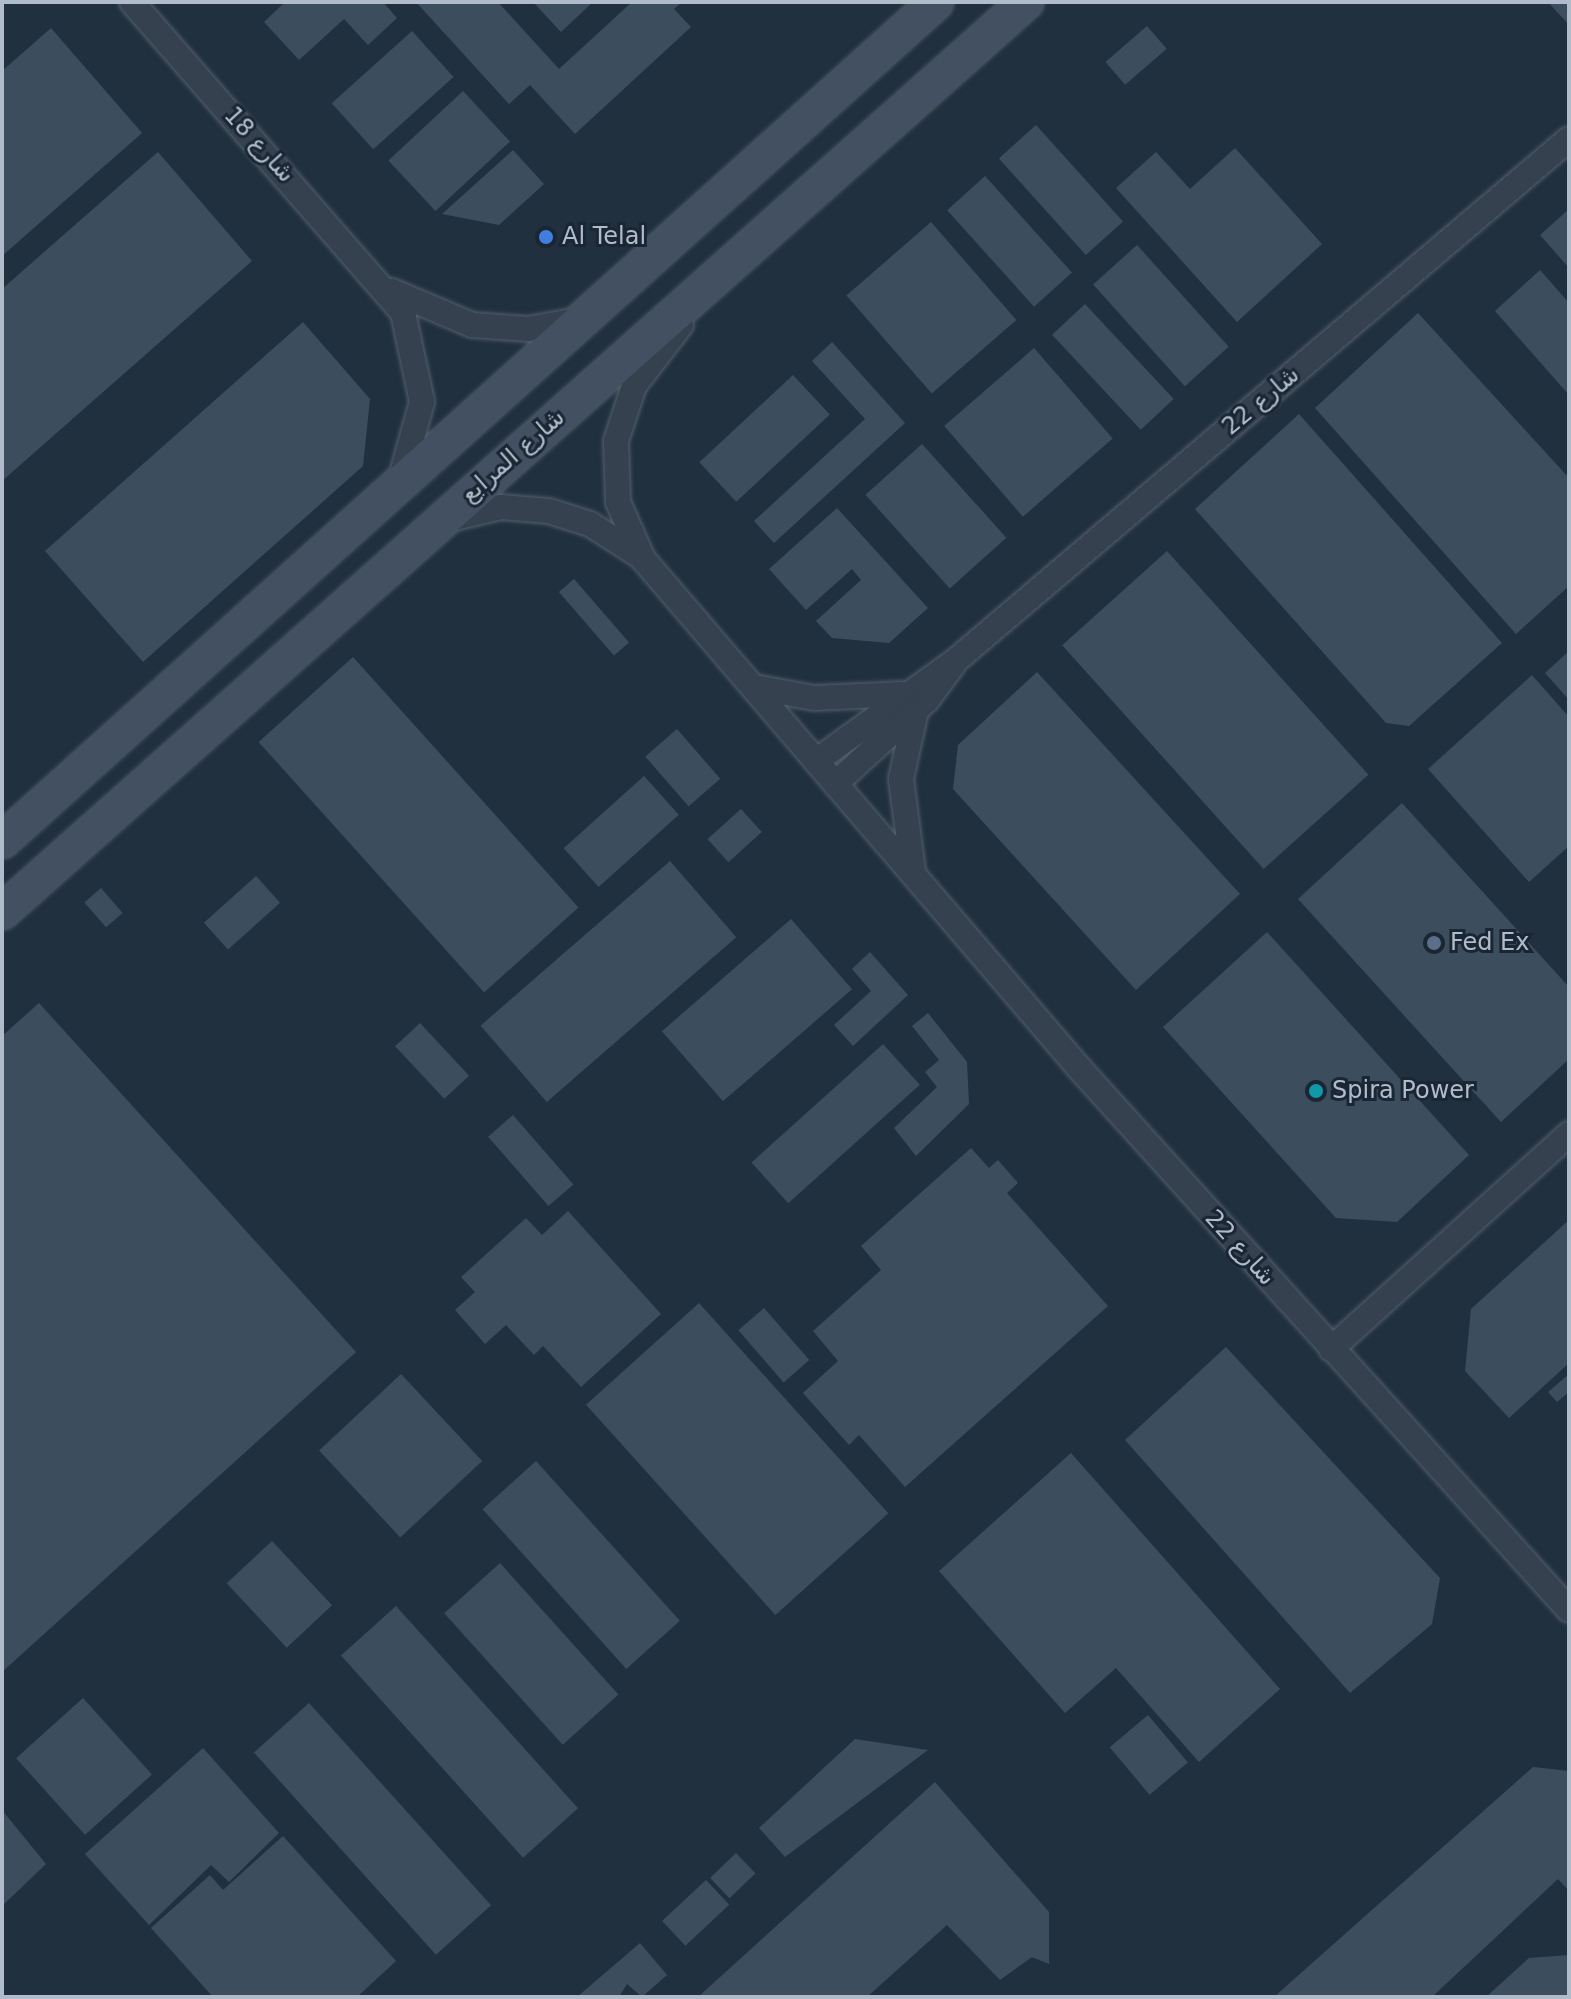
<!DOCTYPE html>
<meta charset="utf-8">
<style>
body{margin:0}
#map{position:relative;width:1571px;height:1999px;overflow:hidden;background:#21303e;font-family:"DejaVu Sans",Cairo,sans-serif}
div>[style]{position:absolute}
.building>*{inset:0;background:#3c4e5e;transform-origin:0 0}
.roads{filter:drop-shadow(0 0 2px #535f6c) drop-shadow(0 0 2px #535f6c)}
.street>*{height:24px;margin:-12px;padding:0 12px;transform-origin:12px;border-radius:12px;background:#35414e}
.secondary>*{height:34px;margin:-17px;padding:0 17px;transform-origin:17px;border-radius:17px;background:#435062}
.dots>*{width:22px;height:22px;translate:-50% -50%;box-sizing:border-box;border:4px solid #1a2633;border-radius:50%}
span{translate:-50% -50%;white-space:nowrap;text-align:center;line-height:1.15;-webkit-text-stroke:6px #1a2633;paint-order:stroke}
.street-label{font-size:24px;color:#b1bcca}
.poi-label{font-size:24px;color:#b1bcca}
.left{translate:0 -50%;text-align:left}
.frame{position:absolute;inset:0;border:4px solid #b1bcca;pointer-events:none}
</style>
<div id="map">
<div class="building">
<div style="clip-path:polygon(285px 2px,383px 2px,397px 18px,368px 45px,344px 19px,299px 60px,264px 22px)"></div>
<div style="clip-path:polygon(416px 2px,498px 2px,559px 69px,632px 2px,682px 2px,674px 9px,691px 27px,575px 134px,530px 85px,509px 104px)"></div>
<div style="clip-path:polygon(533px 2px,593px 2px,561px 32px)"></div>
<div style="clip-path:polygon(1548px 2px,1569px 2px,1569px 25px)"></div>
<div style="left:1147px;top:26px;width:30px;height:55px;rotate:49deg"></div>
<div style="clip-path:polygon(51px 28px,142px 133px,2px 256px,2px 71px)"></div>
<div style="left:412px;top:31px;width:62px;height:108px;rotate:48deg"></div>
<div style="left:463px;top:91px;width:69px;height:102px;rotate:47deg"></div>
<div style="left:1036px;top:125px;width:130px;height:50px;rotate:48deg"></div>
<div style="clip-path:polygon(1235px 148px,1322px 244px,1237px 322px,1116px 188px,1156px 152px,1190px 189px)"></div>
<div style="clip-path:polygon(513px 150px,544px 184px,499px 225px,442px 214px)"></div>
<div style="clip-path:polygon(158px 152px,252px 261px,2px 481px,2px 289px)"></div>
<div style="left:985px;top:176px;width:130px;height:51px;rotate:48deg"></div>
<div style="clip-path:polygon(1569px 209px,1569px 268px,1540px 235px)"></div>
<div style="left:931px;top:222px;width:130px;height:112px;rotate:49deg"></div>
<div style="left:1137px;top:245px;width:137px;height:59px;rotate:48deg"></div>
<div style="clip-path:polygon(1540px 270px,1569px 303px,1569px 395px,1495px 311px)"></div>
<div style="left:1085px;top:304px;width:130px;height:45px;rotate:47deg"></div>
<div style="clip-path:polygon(1418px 313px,1569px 478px,1569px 586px,1516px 634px,1315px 408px)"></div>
<div style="clip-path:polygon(303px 322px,370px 399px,363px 466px,143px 662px,45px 551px)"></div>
<div style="clip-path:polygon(832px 342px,905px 423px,774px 543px,754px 521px,865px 419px,812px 361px)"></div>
<div style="left:1034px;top:348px;width:120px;height:119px;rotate:49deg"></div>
<div style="left:793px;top:375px;width:54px;height:128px;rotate:47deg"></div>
<div style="clip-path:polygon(1299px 414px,1502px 643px,1409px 726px,1386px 723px,1195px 509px)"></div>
<div style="left:922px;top:444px;width:126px;height:76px;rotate:48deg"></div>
<div style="clip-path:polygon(837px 508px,928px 608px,889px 643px,832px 638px,816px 621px,861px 580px,852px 569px,806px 610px,769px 569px)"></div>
<div style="left:1167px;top:551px;width:301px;height:141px;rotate:48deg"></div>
<div style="left:574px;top:579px;width:84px;height:20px;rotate:49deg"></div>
<div style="clip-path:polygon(1569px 651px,1569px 700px,1545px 673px)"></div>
<div style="left:353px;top:657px;width:337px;height:127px;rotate:48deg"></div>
<div style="clip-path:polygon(1037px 672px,1240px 894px,1136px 990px,953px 789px,958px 745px)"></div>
<div style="clip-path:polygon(1532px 675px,1569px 717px,1569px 846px,1529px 882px,1428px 769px)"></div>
<div style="left:677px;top:729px;width:66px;height:42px;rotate:49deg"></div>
<div style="left:644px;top:776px;width:52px;height:108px;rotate:48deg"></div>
<div style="clip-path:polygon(1402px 803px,1569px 987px,1569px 1059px,1501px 1122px,1298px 899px)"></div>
<div style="left:741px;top:809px;width:31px;height:45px;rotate:48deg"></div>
<div style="left:670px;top:861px;width:101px;height:251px;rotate:49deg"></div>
<div style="left:256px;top:876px;width:36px;height:70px;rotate:48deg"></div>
<div style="left:101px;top:888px;width:33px;height:22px;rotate:49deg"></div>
<div style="left:791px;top:919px;width:93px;height:171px;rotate:49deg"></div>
<div style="clip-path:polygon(1267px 932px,1469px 1155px,1397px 1222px,1336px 1218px,1163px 1027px)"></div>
<div style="clip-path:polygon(870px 952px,908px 995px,853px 1046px,834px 1025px,871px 991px,852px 969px)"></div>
<div style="clip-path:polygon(39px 1003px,356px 1352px,2px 1672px,2px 1036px)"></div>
<div style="clip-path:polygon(928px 1013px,967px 1062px,969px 1104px,916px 1156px,894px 1128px,937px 1087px,925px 1072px,939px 1060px,912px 1026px)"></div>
<div style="left:420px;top:1023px;width:72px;height:34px;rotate:47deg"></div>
<div style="left:883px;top:1044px;width:55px;height:177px;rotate:48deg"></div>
<div style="left:513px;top:1115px;width:92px;height:33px;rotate:49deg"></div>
<div style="clip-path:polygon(971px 1148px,989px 1168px,998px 1160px,1018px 1183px,1007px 1193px,1108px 1306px,905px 1487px,859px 1435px,849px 1445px,803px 1393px,838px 1361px,813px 1331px,881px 1270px,861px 1246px)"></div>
<div style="clip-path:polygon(568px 1211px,661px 1314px,581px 1387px,543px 1346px,534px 1355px,506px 1325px,485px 1344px,455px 1310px,475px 1292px,461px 1277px,526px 1218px,542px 1235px)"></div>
<div style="clip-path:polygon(1569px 1220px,1569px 1363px,1509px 1418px,1465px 1371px,1471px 1309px)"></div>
<div style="left:699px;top:1303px;width:283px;height:152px;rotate:48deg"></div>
<div style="left:764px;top:1308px;width:69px;height:34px;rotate:49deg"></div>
<div style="clip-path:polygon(1226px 1347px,1440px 1578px,1432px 1624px,1350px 1693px,1125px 1440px)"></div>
<div style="left:401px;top:1374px;width:119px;height:112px;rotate:47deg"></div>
<div style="clip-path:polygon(1569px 1374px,1569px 1392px,1557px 1402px,1548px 1392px)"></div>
<div style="clip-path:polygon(1071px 1453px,1280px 1689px,1199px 1762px,1116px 1668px,1065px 1713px,939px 1571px)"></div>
<div style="left:536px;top:1461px;width:215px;height:72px;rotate:48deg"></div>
<div style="left:272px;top:1541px;width:88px;height:62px;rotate:47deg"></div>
<div style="left:500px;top:1563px;width:177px;height:75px;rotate:48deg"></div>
<div style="left:396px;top:1606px;width:272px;height:74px;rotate:48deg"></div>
<div style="left:83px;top:1698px;width:103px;height:90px;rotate:48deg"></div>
<div style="left:309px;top:1703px;width:272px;height:74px;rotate:48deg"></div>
<div style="left:1148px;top:1715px;width:62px;height:50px;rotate:50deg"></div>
<div style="clip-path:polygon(855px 1739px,928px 1750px,785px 1857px,759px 1828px)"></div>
<div style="clip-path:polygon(203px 1748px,279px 1833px,229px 1882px,211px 1865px,149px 1925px,85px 1854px)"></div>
<div style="clip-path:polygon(1533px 1767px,1569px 1771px,1569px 1891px,1558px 1879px,1432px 1997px,1274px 1997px)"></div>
<div style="clip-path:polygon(935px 1782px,1049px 1912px,1049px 1964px,1032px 1957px,1000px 1980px,947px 1925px,867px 1997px,698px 1997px)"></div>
<div style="clip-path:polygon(2px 1810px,46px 1864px,2px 1906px)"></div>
<div style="clip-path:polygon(283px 1836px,396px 1961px,357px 1997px,213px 1997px,151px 1928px,210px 1875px,223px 1890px)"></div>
<div style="left:736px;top:1853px;width:28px;height:36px;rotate:46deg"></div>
<div style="left:706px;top:1880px;width:34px;height:60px;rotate:47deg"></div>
<div style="clip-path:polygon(640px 1943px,667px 1975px,642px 1997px,627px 1984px,619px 1997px,577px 1997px)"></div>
<div style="clip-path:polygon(1569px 1955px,1569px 1997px,1486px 1997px,1529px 1958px)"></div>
</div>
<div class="roads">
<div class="street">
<div style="left:132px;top:2px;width:413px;rotate:48.9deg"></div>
<div style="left:403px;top:313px;width:91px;rotate:77.9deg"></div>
<div style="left:422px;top:402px;width:78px;rotate:105.6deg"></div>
<div style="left:392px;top:291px;width:87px;rotate:23deg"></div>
<div style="left:472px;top:325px;width:56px;rotate:4.1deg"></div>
<div style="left:528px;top:329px;width:51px;rotate:-10.2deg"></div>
<div style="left:681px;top:325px;width:77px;rotate:127.6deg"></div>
<div style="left:634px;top:386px;width:58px;rotate:108.1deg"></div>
<div style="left:616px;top:441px;width:61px;rotate:88.1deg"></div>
<div style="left:618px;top:502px;width:62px;rotate:66.3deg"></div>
<div style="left:643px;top:559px;width:672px;rotate:49.41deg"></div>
<div style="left:1080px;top:1069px;width:729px;rotate:47.89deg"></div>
<div style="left:450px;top:519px;width:52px;rotate:-13.2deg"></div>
<div style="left:501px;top:507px;width:48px;rotate:4.8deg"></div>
<div style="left:549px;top:511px;width:43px;rotate:17.6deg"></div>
<div style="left:590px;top:524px;width:56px;rotate:32.6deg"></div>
<div style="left:754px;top:687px;width:61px;rotate:10.4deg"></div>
<div style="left:814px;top:698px;width:87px;rotate:-2.6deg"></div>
<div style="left:816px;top:761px;width:170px;rotate:-35.7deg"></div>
<div style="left:954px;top:662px;width:807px;rotate:-40.38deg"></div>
<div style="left:835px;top:784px;width:125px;rotate:-42.4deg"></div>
<div style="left:927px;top:700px;width:44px;rotate:-53.4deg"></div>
<div style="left:913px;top:871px;width:93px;rotate:-97.4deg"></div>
<div style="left:901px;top:779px;width:70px;rotate:-77.6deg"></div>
<div style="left:1331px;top:1349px;width:321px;rotate:-42.1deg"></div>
</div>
<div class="secondary">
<div style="left:2px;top:841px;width:1255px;rotate:-41.93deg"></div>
<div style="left:2px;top:912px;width:1370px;rotate:-41.63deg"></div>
</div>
</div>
<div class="dots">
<div style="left:546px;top:237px;background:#3f7fe0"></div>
<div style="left:1434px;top:943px;background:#5c6f8a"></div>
<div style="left:1316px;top:1091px;background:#0f9aa8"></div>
</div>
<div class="street-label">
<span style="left:259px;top:145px;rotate:48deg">شارع 18</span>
<span style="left:1261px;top:401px;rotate:-40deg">شارع 22</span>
<span style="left:513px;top:456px;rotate:-41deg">شارع المرابع</span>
<span style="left:1240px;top:1248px;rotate:48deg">شارع 22</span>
</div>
<div class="poi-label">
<span class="left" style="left:562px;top:237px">Al Telal</span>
<span class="left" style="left:1450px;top:943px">Fed Ex</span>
<span class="left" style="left:1332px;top:1091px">Spira Power</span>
</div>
<div class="frame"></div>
</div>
